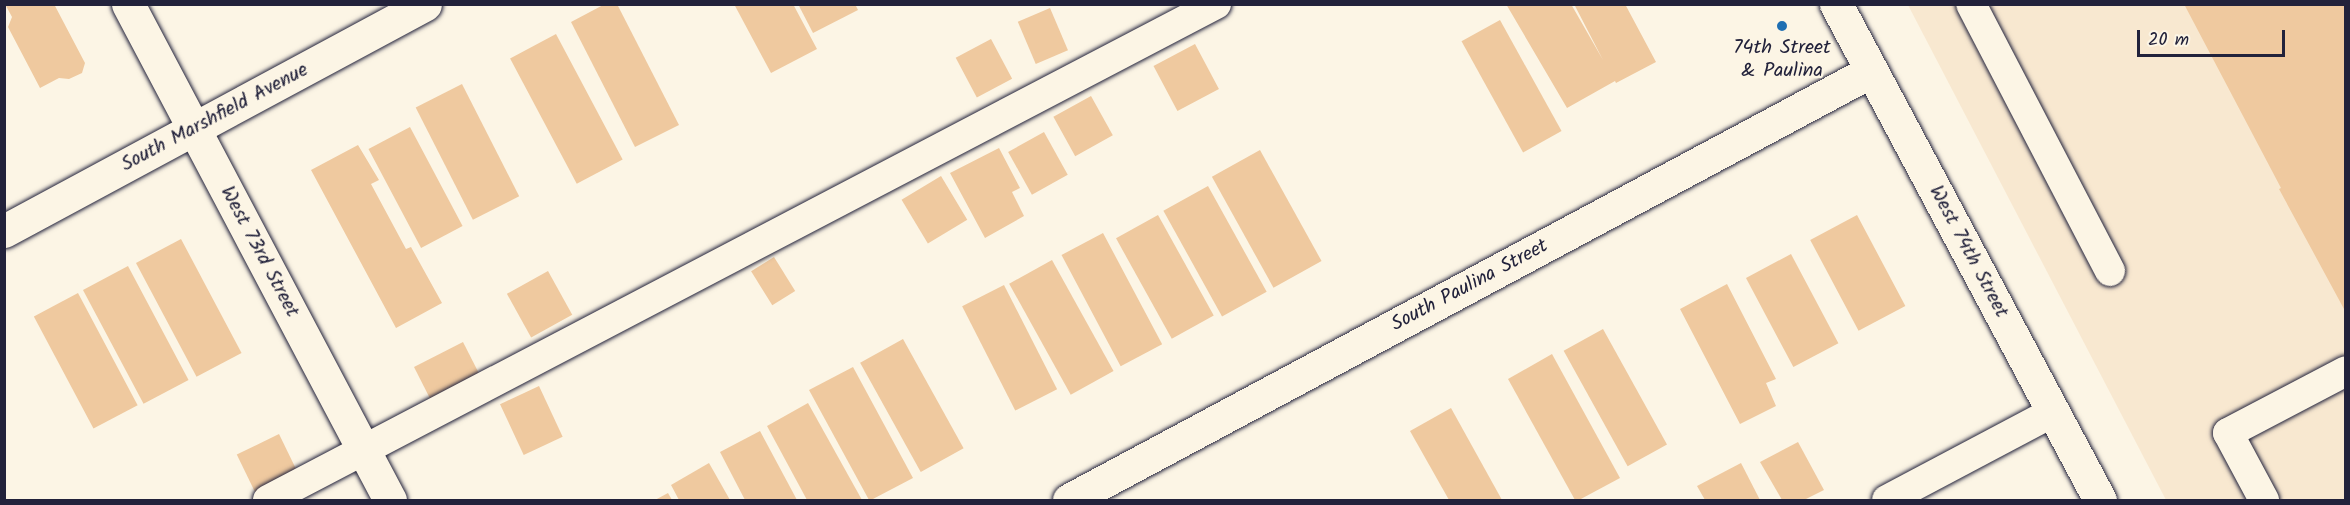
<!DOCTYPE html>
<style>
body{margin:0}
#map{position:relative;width:2350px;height:505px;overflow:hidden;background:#fcf5e5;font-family:Kalam,sans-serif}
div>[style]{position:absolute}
.built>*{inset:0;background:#f8e8d0}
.building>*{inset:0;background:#efc99f;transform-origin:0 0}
.roads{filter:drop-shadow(0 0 2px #22223b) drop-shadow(0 0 2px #22223b)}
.service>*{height:30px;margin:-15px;padding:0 15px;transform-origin:15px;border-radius:15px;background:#fcf5e5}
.minor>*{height:33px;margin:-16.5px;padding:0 16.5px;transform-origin:16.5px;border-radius:16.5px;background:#fcf5e5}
.tertiary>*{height:33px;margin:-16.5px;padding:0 16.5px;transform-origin:16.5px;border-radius:16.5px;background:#fcf5e5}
.dots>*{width:16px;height:16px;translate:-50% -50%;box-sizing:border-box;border:3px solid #fcf5e5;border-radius:50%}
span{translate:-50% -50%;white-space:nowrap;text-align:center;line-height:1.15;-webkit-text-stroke:4.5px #fcf5e5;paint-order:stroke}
.poi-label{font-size:20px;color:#22223b}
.street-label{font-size:20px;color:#22223b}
.frame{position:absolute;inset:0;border:6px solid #22223b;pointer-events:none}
.scale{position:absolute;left:2137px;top:30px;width:148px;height:27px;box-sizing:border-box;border:3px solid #22223b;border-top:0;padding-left:8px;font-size:18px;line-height:21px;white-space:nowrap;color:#22223b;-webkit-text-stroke:4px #fcf5e5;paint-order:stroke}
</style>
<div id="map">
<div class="built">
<div style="clip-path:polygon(1908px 5px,2345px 5px,2345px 500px,2166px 500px)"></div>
</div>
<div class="building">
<div style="clip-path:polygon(5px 4px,54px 4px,85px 63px,82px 73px,69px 79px,59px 78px,40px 88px,8px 27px,12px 17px)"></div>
<div style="clip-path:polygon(605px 4px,617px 4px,679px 125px,635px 147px,571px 22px)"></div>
<div style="clip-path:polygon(734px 4px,793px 4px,817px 49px,771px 73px)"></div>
<div style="clip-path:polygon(798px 4px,855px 4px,858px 10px,813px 33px)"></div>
<div style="clip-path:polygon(1506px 4px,1571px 4px,1603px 60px,1574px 4px,1625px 4px,1656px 62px,1616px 83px,1615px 81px,1567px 108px)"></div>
<div style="clip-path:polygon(2184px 4px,2346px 4px,2344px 309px,2279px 189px,2281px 188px)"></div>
<div style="left:1050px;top:8px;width:46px;height:35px;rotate:67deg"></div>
<div style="left:1500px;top:20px;width:127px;height:44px;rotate:61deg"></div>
<div style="left:556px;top:34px;width:142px;height:52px;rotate:62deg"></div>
<div style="left:991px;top:39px;width:45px;height:40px;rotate:62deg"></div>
<div style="left:1195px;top:44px;width:51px;height:47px;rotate:62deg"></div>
<div style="left:462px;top:84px;width:126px;height:52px;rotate:63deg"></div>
<div style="left:1091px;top:96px;width:45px;height:43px;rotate:61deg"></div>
<div style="left:410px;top:127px;width:112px;height:47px;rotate:62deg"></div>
<div style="left:1044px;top:132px;width:49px;height:41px;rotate:61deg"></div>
<div style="clip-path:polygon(358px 145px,379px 180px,371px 184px,406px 249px,411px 247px,442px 303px,396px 328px,311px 170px)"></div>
<div style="clip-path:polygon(999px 148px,1020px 188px,1012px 192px,1024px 216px,985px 238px,950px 173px)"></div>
<div style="left:1260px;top:150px;width:127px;height:55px;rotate:61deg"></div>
<div style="left:941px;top:176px;width:51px;height:46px;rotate:59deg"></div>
<div style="left:1208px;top:186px;width:121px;height:51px;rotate:61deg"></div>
<div style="left:1158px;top:215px;width:115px;height:48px;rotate:61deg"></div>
<div style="left:1857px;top:215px;width:103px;height:53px;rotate:62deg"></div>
<div style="left:1103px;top:233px;width:126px;height:47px;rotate:62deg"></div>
<div style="left:181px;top:239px;width:129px;height:51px;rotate:62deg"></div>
<div style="left:1791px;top:254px;width:101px;height:51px;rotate:62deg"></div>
<div style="left:774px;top:257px;width:40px;height:27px;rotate:58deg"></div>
<div style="left:1052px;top:260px;width:127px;height:49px;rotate:61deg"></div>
<div style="left:128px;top:266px;width:129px;height:51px;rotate:62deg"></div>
<div style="left:548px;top:271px;width:50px;height:47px;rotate:61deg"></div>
<div style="clip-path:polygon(1727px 284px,1776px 379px,1766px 383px,1776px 406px,1740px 424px,1680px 309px)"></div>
<div style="left:1004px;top:285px;width:117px;height:47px;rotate:63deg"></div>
<div style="left:78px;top:293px;width:127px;height:50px;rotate:62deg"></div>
<div style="left:1603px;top:329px;width:132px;height:45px;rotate:61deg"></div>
<div style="left:903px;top:339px;width:125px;height:49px;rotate:61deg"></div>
<div style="left:463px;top:342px;width:35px;height:55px;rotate:63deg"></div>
<div style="clip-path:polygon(1552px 354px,1620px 478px,1579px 500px,1575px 500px,1508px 379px)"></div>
<div style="clip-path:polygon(853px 367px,913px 478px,871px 500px,869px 500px,809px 390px)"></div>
<div style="left:539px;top:386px;width:56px;height:43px;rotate:65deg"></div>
<div style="clip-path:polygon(808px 403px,862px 500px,807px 500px,767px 426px)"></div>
<div style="clip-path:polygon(1451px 408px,1502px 500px,1449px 500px,1410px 431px)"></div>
<div style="clip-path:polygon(760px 431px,797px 500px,745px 500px,720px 452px)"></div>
<div style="left:279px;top:434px;width:43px;height:47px;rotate:64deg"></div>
<div style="clip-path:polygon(1798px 442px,1824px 490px,1804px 500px,1782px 500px,1760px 462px)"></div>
<div style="clip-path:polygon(709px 463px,730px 500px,679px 500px,671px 485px)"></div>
<div style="clip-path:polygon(1741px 463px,1760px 500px,1705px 500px,1697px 486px)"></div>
<div style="clip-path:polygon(668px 493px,672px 500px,655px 500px)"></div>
</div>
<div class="roads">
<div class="service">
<div style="left:1971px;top:4px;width:301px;rotate:62.5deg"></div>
<div style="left:268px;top:500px;width:1070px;rotate:-27.62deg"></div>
<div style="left:1887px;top:500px;width:188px;rotate:-27.9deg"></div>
<div style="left:2264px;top:500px;width:76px;rotate:-118.2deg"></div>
<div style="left:2228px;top:433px;width:133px;rotate:-27.7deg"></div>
</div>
<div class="minor">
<div style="left:128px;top:4px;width:561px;rotate:62.16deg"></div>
<div style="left:4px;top:231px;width:478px;rotate:-28.3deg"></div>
<div style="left:1069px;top:500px;width:910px;rotate:-28.14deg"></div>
</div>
<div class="tertiary">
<div style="left:1836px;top:4px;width:562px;rotate:61.98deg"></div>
</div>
</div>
<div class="dots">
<div style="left:1782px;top:26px;background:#1f6fb2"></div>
</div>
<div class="poi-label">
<span style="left:1782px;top:60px">74th Street<br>&amp; Paulina</span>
</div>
<div class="street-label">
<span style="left:215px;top:118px;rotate:-28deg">South Marshfield Avenue</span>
<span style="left:259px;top:252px;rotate:62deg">West 73rd Street</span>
<span style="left:1968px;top:252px;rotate:62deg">West 74th Street</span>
<span style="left:1470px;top:286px;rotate:-28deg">South Paulina Street</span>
</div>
<div class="frame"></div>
<div class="scale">20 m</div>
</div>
